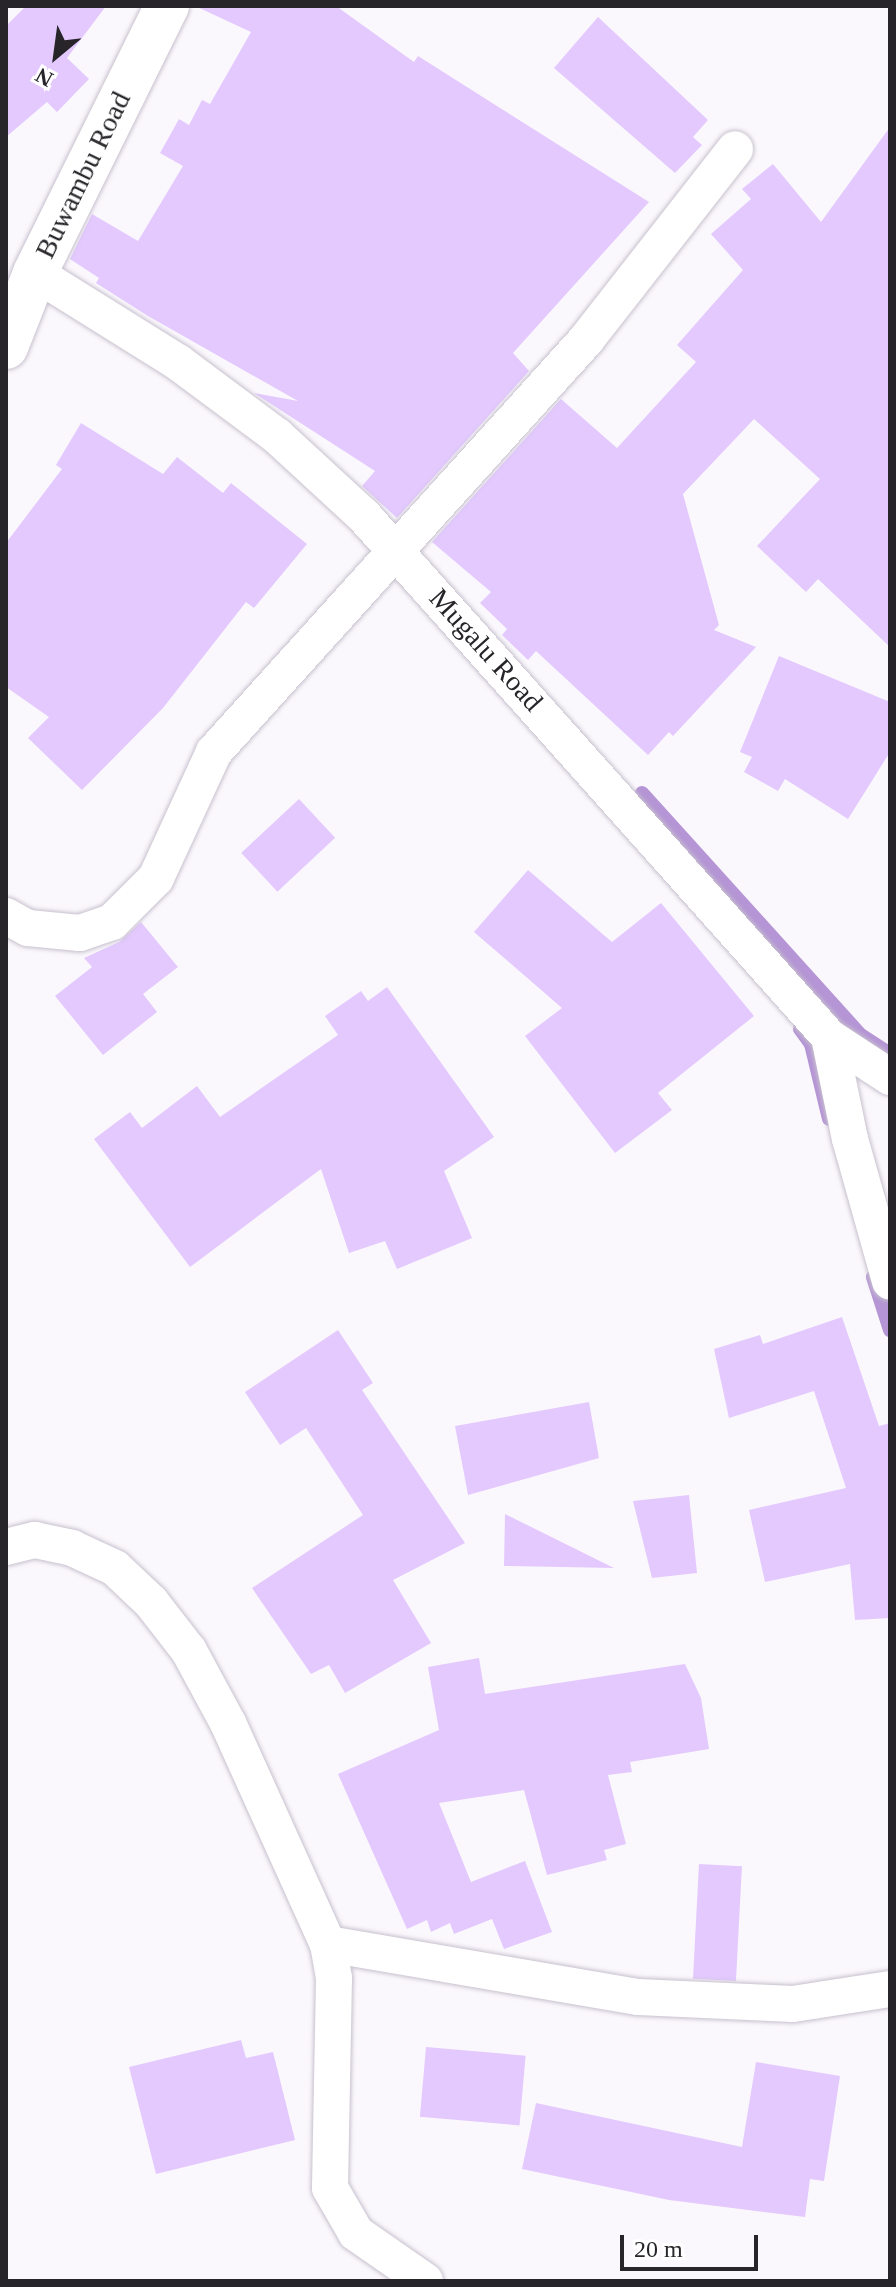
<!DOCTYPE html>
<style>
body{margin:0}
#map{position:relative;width:896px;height:2287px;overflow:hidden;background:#fbf8fd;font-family:Georgia,serif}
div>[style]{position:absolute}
.stream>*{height:14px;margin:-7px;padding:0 7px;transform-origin:7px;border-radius:7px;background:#b595d5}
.building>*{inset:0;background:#e3c9fe;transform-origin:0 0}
.roads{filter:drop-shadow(0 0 2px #c7c1ce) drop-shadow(0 0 2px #c7c1ce)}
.minor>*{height:36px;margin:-18px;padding:0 18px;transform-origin:18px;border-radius:18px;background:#fff}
.tertiary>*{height:44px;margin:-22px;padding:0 22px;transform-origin:22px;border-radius:22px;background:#fff}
span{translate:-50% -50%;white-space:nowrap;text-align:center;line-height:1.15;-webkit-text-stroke:8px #fff;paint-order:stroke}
.street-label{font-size:28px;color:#272529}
.frame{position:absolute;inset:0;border:8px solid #272529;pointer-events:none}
.north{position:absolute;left:16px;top:16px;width:80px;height:80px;-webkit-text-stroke:6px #fff;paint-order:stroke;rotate:209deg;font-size:22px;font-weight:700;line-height:32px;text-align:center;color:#272529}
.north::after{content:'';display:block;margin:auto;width:28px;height:36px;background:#272529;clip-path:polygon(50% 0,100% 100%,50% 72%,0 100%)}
.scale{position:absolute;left:620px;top:2235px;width:138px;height:36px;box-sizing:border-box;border:4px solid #272529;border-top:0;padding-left:10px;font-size:24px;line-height:28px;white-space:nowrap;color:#272529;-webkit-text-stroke:6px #fff;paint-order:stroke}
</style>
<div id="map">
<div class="stream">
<div style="left:642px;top:793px;width:326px;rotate:47.9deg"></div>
<div style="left:861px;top:1035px;width:35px;rotate:33deg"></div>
<div style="left:800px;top:1029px;width:19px;rotate:54deg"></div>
<div style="left:811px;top:1044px;width:77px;rotate:76.5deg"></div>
<div style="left:873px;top:1277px;width:56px;rotate:72.2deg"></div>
</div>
<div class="building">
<div style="clip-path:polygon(26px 6px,106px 6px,67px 58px,89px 79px,57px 112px,47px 102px,6px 137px,6px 26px)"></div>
<div style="clip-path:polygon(195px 6px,336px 6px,414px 62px,418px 56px,649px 202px,513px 353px,529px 371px,397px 518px,362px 486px,375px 471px,254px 393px,298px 401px,148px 316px,96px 283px,99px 278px,70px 259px,92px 214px,138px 241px,183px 166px,160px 153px,179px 119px,189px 125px,202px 100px,210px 104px,251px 32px)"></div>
<div style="clip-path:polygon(598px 17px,708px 120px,693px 137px,702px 145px,675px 173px,554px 68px)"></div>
<div style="clip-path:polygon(890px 127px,890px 647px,818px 579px,806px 592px,757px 546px,820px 479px,754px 419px,683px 494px,719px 625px,714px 630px,756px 647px,673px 736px,669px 732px,648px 755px,536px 651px,528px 660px,502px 635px,507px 629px,480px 603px,491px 592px,432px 542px,561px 399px,617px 448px,696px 362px,677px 345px,743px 270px,711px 234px,751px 199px,742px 189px,773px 164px,821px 222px)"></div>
<div style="clip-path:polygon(81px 423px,163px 474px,177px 457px,223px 493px,231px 483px,307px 544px,254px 608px,246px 602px,163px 708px,82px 790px,28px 738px,49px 717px,6px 687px,6px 543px,62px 469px,56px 465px)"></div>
<div style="clip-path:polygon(779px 656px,890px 702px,890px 752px,848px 819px,785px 779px,778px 791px,744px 772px,752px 757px,740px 752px)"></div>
<div style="left:299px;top:799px;width:53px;height:79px;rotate:47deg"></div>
<div style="clip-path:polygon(528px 870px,612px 942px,661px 903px,754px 1016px,658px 1093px,672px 1110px,615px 1153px,525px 1036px,562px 1008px,474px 932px)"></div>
<div style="clip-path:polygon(141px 922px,178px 967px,143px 994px,157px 1012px,103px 1055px,55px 996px,92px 967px,84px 958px,119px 942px)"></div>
<div style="clip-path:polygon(387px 987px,494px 1137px,444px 1171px,472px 1238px,397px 1269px,385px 1241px,349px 1253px,321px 1169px,190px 1267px,94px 1139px,130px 1112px,142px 1128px,197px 1086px,220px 1117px,338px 1035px,325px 1016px,361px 991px,368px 1001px)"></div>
<div style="clip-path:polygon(842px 1317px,879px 1426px,890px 1423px,890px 1618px,855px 1620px,850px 1564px,765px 1582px,749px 1510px,846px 1488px,814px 1391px,729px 1418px,714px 1349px,760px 1335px,763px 1344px)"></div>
<div style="clip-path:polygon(338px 1330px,373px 1383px,362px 1390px,465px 1543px,393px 1580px,431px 1643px,345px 1693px,329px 1665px,311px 1674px,252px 1588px,363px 1515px,306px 1428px,280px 1445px,245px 1392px)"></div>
<div style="clip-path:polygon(589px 1402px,599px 1458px,468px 1495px,455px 1426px)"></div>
<div style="clip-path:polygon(689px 1495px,697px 1573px,652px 1578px,633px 1501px)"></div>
<div style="clip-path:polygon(505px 1514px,614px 1568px,504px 1566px)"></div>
<div style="clip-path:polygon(479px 1658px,485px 1694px,685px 1664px,701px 1698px,709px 1749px,630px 1762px,632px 1772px,608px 1775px,626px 1844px,604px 1850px,607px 1860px,547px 1875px,524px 1790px,439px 1803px,471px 1882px,525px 1861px,552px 1932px,504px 1949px,492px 1919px,454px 1934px,450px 1923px,431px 1932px,427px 1920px,407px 1929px,338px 1774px,439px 1730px,428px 1667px)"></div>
<div style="left:699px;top:1864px;width:43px;height:115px;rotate:3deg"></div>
<div style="clip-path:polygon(241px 2040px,246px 2058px,273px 2052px,295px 2140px,156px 2174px,129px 2067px)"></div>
<div style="left:426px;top:2047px;width:100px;height:70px;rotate:5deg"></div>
<div style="clip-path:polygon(756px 2062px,840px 2076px,824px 2181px,810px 2179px,805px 2217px,669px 2200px,522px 2169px,536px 2103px,742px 2147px)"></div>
</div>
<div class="roads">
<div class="minor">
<div style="left:35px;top:273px;width:170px;rotate:32deg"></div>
<div style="left:179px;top:363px;width:122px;rotate:36.7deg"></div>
<div style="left:277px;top:436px;width:117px;rotate:42.6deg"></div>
<div style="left:363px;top:515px;width:700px;rotate:48.24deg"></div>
<div style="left:829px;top:1037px;width:73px;rotate:33.3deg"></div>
<div style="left:6px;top:916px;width:25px;rotate:29deg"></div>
<div style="left:28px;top:928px;width:52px;rotate:5.5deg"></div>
<div style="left:80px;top:933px;width:34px;rotate:-19deg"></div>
<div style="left:112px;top:922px;width:62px;rotate:-45deg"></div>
<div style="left:156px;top:878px;width:139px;rotate:-65.3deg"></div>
<div style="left:214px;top:752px;width:555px;rotate:-47.92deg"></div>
<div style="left:586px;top:340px;width:242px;rotate:-52deg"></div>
<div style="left:829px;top:1037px;width:104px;rotate:78.4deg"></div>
<div style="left:850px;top:1139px;width:148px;rotate:74.3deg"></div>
<div style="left:6px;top:1547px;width:30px;rotate:-14deg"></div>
<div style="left:35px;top:1540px;width:38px;rotate:12deg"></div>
<div style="left:72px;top:1548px;width:47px;rotate:24.9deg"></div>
<div style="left:115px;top:1568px;width:50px;rotate:43.4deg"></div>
<div style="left:151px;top:1602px;width:62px;rotate:52.2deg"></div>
<div style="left:189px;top:1651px;width:82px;rotate:61.6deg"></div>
<div style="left:228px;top:1723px;width:243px;rotate:65.7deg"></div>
<div style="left:328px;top:1944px;width:35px;rotate:80deg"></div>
<div style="left:334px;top:1978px;width:210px;rotate:91.1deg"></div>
<div style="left:330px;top:2188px;width:52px;rotate:60deg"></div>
<div style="left:356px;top:2233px;width:84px;rotate:34.8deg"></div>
<div style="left:328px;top:1944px;width:314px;rotate:9.7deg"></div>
<div style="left:638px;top:1997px;width:155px;rotate:2.6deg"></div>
<div style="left:793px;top:2004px;width:98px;rotate:-8.8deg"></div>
</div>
<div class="tertiary">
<div style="left:6px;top:347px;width:79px;rotate:-68.6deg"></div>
<div style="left:35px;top:273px;width:298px;rotate:-63.7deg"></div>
</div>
</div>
<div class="street-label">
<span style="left:83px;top:175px;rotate:-64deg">Buwambu Road</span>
<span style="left:486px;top:650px;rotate:48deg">Mugalu Road</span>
</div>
<div class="frame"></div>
<div class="north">N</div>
<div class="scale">20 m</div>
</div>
